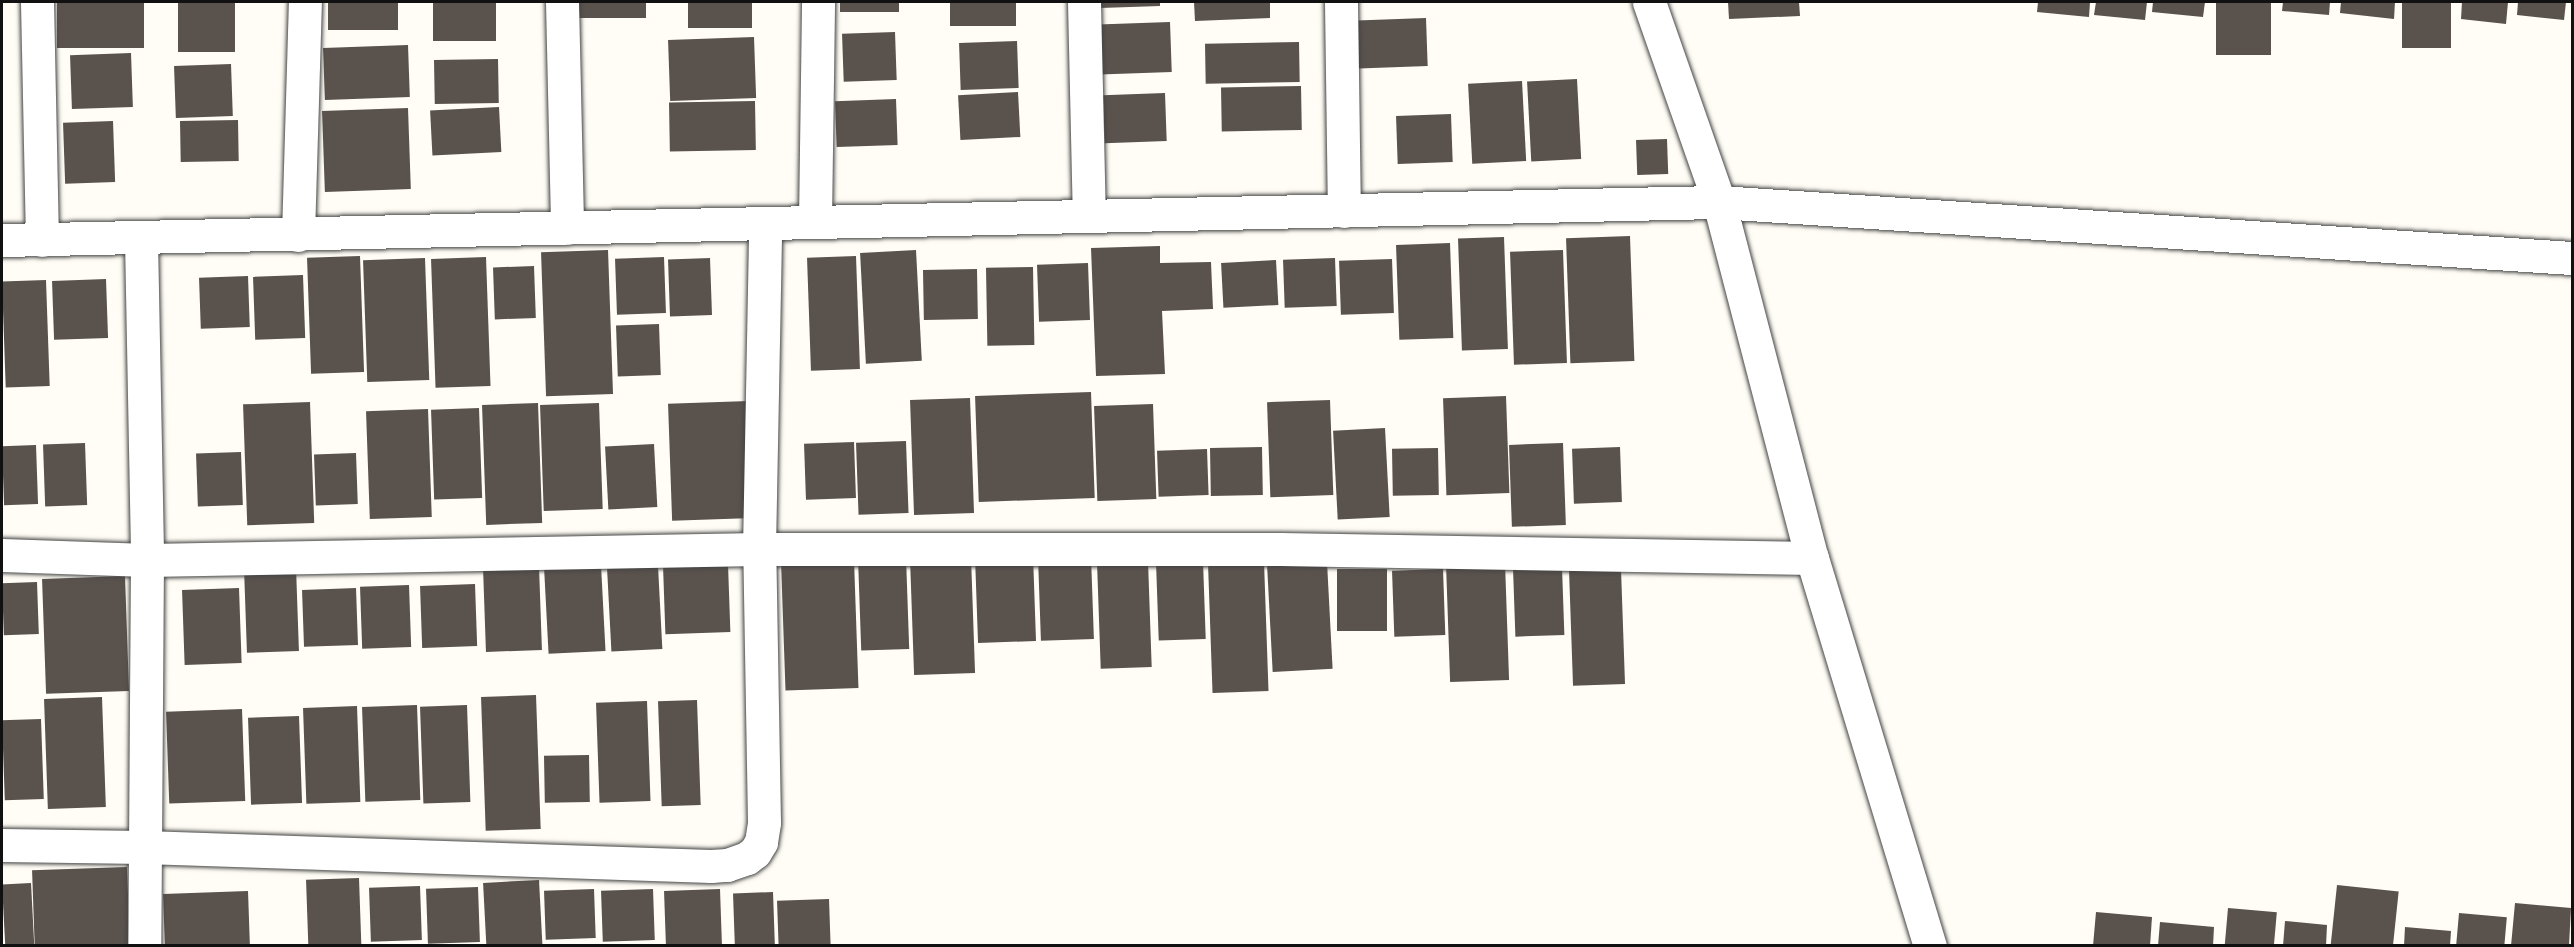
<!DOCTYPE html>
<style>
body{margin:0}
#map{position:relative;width:2574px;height:947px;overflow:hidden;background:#fffdf5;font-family:"Source Serif 4",serif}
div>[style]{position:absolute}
.building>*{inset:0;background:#5a524d;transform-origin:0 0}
.roads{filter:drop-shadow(0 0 2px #444) drop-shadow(0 0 2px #444)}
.minor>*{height:33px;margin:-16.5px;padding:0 16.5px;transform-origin:16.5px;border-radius:16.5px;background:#fff}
span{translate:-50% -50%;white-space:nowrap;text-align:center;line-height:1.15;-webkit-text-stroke:6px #fff;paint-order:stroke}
.frame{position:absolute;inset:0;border:3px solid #111;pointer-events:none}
</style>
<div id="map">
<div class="building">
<div style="left:57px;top:2px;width:87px;height:46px"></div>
<div style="left:178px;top:2px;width:57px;height:50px"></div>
<div style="left:328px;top:2px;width:70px;height:28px"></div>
<div style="left:433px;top:2px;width:63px;height:39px"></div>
<div style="left:576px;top:2px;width:70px;height:16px"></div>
<div style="left:688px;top:2px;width:64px;height:26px"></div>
<div style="left:840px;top:2px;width:59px;height:10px"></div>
<div style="left:950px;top:2px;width:66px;height:24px"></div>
<div style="clip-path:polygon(1100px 2px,1160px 2px,1160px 6px,1100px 8px)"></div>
<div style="clip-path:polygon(1194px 2px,1270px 2px,1270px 18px,1195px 21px)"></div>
<div style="clip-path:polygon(1728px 2px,1799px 2px,1800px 16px,1729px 19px)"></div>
<div style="clip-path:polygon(2038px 2px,2090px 2px,2089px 17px,2037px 12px)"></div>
<div style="clip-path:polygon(2096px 2px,2147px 2px,2145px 20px,2094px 15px)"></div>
<div style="clip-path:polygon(2153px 2px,2205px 2px,2203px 17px,2152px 12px)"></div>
<div style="left:2216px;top:2px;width:55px;height:53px"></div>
<div style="clip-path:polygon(2283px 2px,2330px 2px,2329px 15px,2282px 11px)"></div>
<div style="clip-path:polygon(2341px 2px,2395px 2px,2394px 19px,2340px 13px)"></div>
<div style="left:2402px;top:2px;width:49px;height:46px"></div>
<div style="clip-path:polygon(2462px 2px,2508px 2px,2506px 24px,2461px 19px)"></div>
<div style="clip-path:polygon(2518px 2px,2566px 2px,2564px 20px,2517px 15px)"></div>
<div style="left:1426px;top:18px;width:48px;height:69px;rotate:88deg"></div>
<div style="left:1170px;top:22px;width:50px;height:72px;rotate:88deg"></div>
<div style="left:895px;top:32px;width:48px;height:53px;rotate:88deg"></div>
<div style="left:754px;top:37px;width:61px;height:86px;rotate:88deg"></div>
<div style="left:1017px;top:41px;width:47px;height:58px;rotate:88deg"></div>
<div style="left:1299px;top:42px;width:40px;height:94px;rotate:89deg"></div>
<div style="left:408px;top:45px;width:52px;height:85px;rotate:88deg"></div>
<div style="left:131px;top:53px;width:54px;height:61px;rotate:88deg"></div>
<div style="left:498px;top:59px;width:44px;height:64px;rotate:89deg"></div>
<div style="left:231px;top:64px;width:52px;height:57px;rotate:88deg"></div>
<div style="left:1577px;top:79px;width:80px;height:50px;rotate:87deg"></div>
<div style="left:1522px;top:81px;width:80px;height:54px;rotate:87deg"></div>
<div style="left:1301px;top:86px;width:44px;height:80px;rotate:89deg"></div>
<div style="left:1018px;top:92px;width:45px;height:60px;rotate:87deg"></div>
<div style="left:1165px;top:93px;width:48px;height:62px;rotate:88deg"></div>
<div style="left:896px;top:99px;width:46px;height:61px;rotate:88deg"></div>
<div style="left:755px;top:101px;width:49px;height:86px;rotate:89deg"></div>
<div style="left:499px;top:107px;width:45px;height:69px;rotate:87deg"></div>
<div style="left:408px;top:108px;width:81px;height:86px;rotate:88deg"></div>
<div style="left:1451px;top:114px;width:48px;height:55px;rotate:88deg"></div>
<div style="left:238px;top:120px;width:41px;height:58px;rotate:89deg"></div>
<div style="left:113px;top:121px;width:61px;height:50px;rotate:88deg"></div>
<div style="left:1667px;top:139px;width:35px;height:31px;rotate:88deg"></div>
<div style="left:1630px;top:236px;width:125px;height:64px;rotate:88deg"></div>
<div style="left:1504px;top:237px;width:112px;height:46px;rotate:88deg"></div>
<div style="left:1450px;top:243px;width:95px;height:54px;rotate:88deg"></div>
<div style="clip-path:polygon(1160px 246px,1160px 263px,1211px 262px,1213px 309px,1162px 311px,1165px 374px,1096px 376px,1091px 248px)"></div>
<div style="left:608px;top:250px;width:144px;height:67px;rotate:88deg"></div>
<div style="left:916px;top:250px;width:111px;height:56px;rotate:87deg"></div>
<div style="left:1563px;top:250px;width:113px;height:53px;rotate:88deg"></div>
<div style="left:360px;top:256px;width:116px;height:53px;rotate:88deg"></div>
<div style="left:856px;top:256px;width:113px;height:49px;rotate:88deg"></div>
<div style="left:486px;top:257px;width:129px;height:55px;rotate:88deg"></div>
<div style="left:664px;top:257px;width:56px;height:49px;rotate:88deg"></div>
<div style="left:425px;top:258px;width:122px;height:62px;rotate:88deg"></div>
<div style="left:710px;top:258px;width:57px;height:42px;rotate:88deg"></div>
<div style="left:1335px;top:258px;width:48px;height:52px;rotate:88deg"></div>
<div style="left:1392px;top:259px;width:54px;height:53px;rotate:88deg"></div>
<div style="left:1276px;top:260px;width:45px;height:55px;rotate:87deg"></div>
<div style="left:1088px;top:263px;width:57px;height:51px;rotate:88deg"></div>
<div style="left:534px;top:266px;width:52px;height:41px;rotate:88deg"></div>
<div style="left:1033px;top:267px;width:78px;height:47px;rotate:89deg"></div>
<div style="left:977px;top:269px;width:50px;height:54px;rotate:89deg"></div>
<div style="left:303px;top:275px;width:63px;height:50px;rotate:88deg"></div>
<div style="left:248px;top:276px;width:51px;height:49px;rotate:88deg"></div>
<div style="left:106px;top:279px;width:59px;height:54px;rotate:88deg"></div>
<div style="left:46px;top:280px;width:106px;height:44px;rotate:88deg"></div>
<div style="left:659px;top:324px;width:51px;height:43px;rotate:88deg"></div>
<div style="left:1091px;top:392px;width:106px;height:116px;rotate:88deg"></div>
<div style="left:1506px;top:396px;width:97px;height:63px;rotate:88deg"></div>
<div style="left:970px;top:398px;width:115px;height:60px;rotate:88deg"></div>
<div style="left:1330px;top:400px;width:95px;height:63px;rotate:88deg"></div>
<div style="left:749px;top:401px;width:117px;height:81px;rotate:88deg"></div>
<div style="left:310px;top:402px;width:121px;height:67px;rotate:88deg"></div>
<div style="left:538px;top:403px;width:120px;height:56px;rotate:88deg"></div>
<div style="left:599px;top:403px;width:106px;height:59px;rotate:88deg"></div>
<div style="left:1153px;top:404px;width:95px;height:59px;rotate:88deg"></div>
<div style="left:479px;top:408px;width:90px;height:48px;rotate:88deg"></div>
<div style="left:428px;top:409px;width:108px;height:62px;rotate:88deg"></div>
<div style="left:1385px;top:428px;width:89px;height:52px;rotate:87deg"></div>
<div style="left:906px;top:441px;width:72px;height:50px;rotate:88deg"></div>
<div style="left:854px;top:442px;width:56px;height:50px;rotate:88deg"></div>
<div style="left:85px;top:443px;width:62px;height:42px;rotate:88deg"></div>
<div style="left:1563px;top:443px;width:82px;height:54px;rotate:88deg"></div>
<div style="left:654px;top:444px;width:63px;height:49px;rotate:87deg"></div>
<div style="left:36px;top:445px;width:59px;height:34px;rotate:88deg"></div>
<div style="left:1262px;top:447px;width:48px;height:52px;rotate:89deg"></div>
<div style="left:1620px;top:447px;width:55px;height:48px;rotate:88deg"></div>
<div style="left:1438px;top:448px;width:47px;height:46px;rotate:89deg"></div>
<div style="left:1207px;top:449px;width:46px;height:50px;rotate:88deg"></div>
<div style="left:241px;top:452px;width:53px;height:45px;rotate:88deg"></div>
<div style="left:356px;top:453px;width:51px;height:42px;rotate:88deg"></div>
<div style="left:1033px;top:555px;width:86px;height:58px;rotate:88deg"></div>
<div style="left:1091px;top:556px;width:83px;height:53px;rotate:88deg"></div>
<div style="left:906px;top:557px;width:92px;height:48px;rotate:88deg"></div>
<div style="left:971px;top:557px;width:116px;height:61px;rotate:88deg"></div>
<div style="left:854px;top:560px;width:128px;height:73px;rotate:88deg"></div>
<div style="left:1148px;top:561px;width:106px;height:51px;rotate:88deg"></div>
<div style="left:1203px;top:561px;width:78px;height:47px;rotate:88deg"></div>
<div style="left:1264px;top:562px;width:129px;height:56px;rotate:88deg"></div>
<div style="left:1327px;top:562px;width:107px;height:60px;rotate:87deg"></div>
<div style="left:1505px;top:563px;width:117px;height:59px;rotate:88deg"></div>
<div style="left:728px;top:564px;width:68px;height:65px;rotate:88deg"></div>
<div style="left:601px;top:565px;width:86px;height:57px;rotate:87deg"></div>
<div style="left:539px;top:566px;width:84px;height:56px;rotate:88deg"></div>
<div style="left:658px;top:566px;width:83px;height:51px;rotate:87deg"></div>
<div style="left:296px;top:567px;width:84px;height:52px;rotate:88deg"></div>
<div style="left:1562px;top:567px;width:68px;height:49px;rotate:88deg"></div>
<div style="left:1337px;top:569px;width:50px;height:62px"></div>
<div style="left:1443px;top:569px;width:66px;height:51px;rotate:88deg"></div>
<div style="left:1621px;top:569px;width:115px;height:52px;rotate:88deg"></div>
<div style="left:125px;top:576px;width:115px;height:83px;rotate:88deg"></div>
<div style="left:37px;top:582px;width:52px;height:35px;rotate:88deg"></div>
<div style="left:475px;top:584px;width:62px;height:55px;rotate:88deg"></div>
<div style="left:409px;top:585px;width:62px;height:49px;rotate:88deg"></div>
<div style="left:239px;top:588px;width:75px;height:57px;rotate:88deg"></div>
<div style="left:356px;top:588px;width:57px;height:54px;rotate:88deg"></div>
<div style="left:536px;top:695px;width:134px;height:55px;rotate:88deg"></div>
<div style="left:102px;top:697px;width:110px;height:58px;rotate:88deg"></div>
<div style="left:697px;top:700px;width:105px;height:39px;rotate:88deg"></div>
<div style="left:647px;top:701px;width:100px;height:51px;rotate:88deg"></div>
<div style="left:417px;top:705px;width:95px;height:55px;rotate:88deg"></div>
<div style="left:467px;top:705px;width:97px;height:47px;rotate:88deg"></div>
<div style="left:357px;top:706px;width:96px;height:54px;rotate:88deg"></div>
<div style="left:242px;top:709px;width:92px;height:76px;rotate:88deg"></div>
<div style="left:299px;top:716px;width:87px;height:51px;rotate:88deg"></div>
<div style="left:41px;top:719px;width:80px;height:39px;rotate:88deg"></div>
<div style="left:589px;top:755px;width:47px;height:45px;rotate:89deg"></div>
<div style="left:127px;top:867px;width:79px;height:95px;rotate:88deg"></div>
<div style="left:359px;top:878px;width:68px;height:53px;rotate:88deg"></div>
<div style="left:539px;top:880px;width:66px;height:56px;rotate:87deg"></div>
<div style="left:31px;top:883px;width:63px;height:29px;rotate:87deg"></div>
<div style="left:2337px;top:885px;width:62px;height:61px;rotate:6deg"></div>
<div style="left:420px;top:886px;width:54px;height:51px;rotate:88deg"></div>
<div style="left:478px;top:887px;width:55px;height:52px;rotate:88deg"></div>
<div style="left:594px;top:889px;width:49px;height:50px;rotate:88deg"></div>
<div style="left:653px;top:889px;width:51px;height:52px;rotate:88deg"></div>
<div style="left:720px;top:889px;width:57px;height:56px;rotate:88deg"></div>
<div style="left:248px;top:891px;width:55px;height:85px;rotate:88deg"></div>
<div style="left:773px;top:892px;width:54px;height:40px;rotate:88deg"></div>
<div style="left:829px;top:899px;width:47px;height:52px;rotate:88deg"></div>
<div style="clip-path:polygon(2515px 903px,2571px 908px,2569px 946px,2511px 946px)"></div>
<div style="left:2228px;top:908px;width:49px;height:38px;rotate:5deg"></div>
<div style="clip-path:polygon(2096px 912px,2152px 917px,2150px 946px,2093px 946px)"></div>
<div style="left:2459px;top:913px;width:48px;height:33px;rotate:5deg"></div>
<div style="clip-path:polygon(2285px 921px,2327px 925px,2326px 946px,2283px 946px)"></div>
<div style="clip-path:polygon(2160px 922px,2214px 927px,2213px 946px,2158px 946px)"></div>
<div style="clip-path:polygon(2405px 927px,2451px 931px,2450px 946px,2404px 946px)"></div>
</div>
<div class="roads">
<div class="minor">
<div style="left:37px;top:2px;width:238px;rotate:88.8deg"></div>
<div style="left:562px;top:2px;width:226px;rotate:88.7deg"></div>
<div style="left:1084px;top:2px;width:214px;rotate:88.7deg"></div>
<div style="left:1341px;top:2px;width:209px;rotate:89.2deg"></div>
<div style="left:1649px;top:2px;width:212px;rotate:70.7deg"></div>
<div style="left:1719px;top:202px;width:368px;rotate:75.4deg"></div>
<div style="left:1812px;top:558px;width:406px;rotate:73.1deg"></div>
<div style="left:815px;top:221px;width:219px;rotate:-89.2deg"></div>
<div style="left:298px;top:235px;width:233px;rotate:-88.3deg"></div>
<div style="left:141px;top:239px;width:321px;rotate:88.9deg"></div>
<div style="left:147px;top:560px;width:386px;rotate:90.4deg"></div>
<div style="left:2px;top:240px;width:1717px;rotate:-1.27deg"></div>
<div style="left:1719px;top:202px;width:855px;rotate:3.76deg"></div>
<div style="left:2px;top:555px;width:145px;rotate:2deg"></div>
<div style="left:147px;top:560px;width:612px;rotate:-1.03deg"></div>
<div style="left:759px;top:549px;width:521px"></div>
<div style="left:1280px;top:549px;width:532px;rotate:0.97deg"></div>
<div style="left:2px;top:845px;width:142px;rotate:0.8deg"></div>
<div style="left:144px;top:847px;width:567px;rotate:1.92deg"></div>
<div style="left:711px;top:866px;width:16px;rotate:-4deg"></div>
<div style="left:727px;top:865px;width:21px;rotate:-19deg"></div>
<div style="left:747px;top:858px;width:10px;rotate:-37deg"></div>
<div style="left:755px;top:852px;width:12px;rotate:-59deg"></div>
<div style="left:761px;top:842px;width:20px;rotate:-81deg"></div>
<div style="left:764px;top:822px;width:273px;rotate:-91deg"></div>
<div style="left:759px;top:549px;width:326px;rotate:-88.9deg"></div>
</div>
</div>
<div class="frame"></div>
</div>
